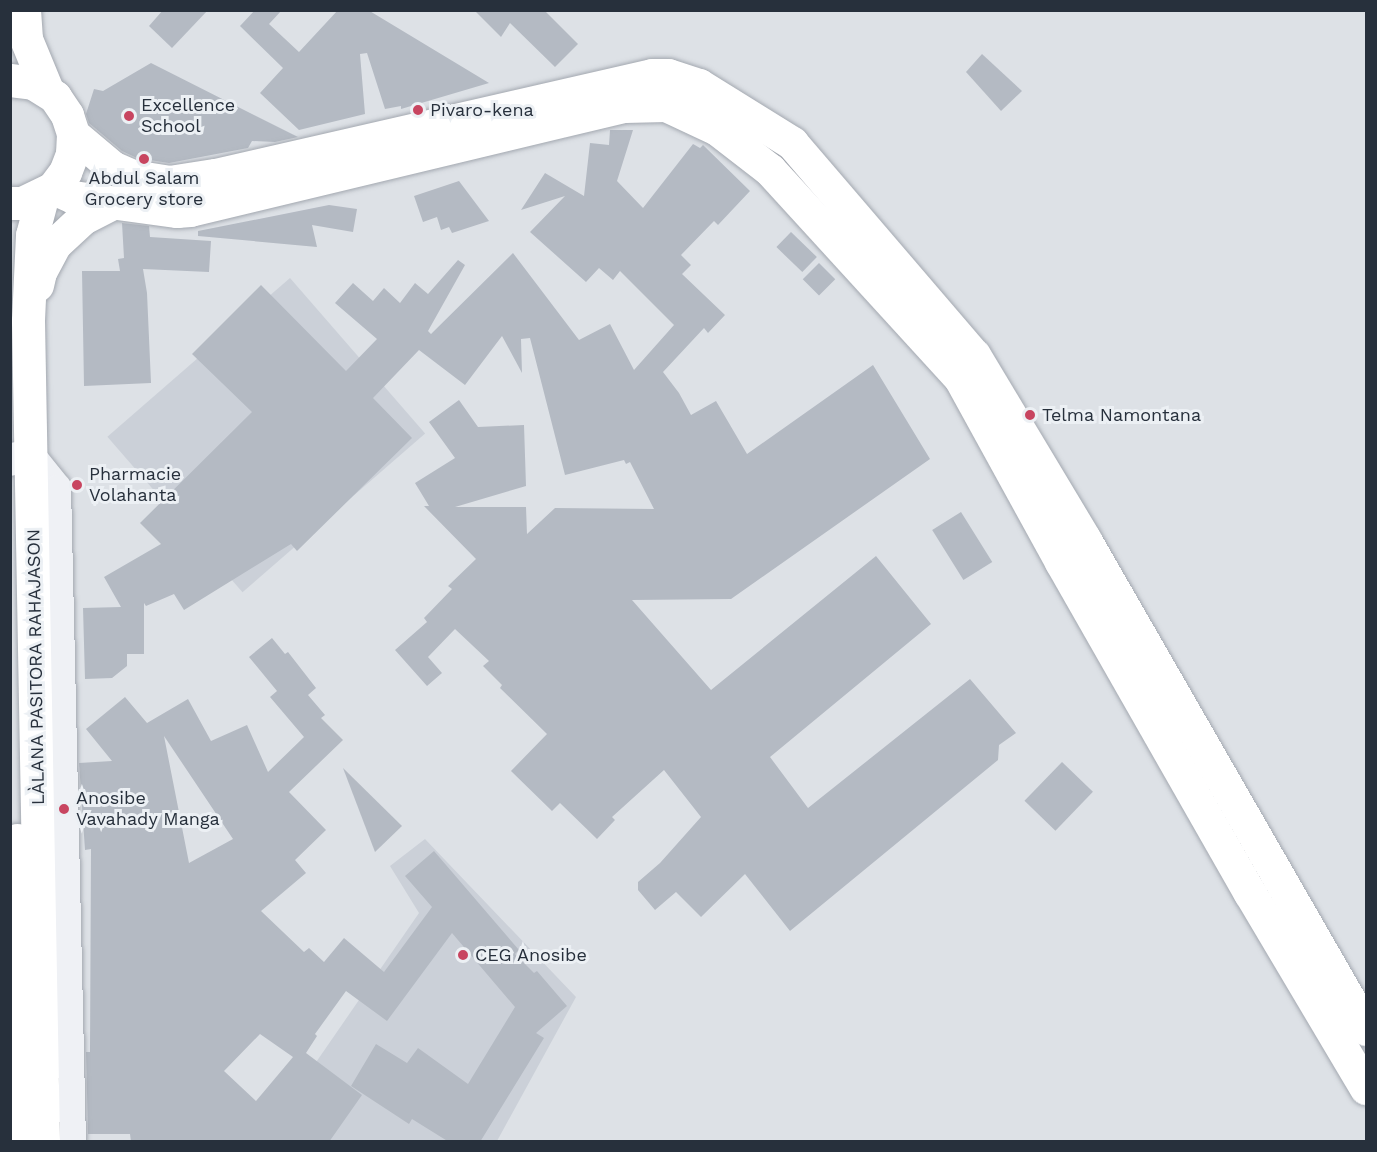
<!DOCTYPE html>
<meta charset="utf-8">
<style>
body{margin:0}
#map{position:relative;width:1377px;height:1152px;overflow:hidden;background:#dde1e6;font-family:"Work Sans",sans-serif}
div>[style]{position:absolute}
.built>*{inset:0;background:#cbd0d8;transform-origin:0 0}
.building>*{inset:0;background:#b4bac3;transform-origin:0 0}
.roads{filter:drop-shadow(0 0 2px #a3a8b0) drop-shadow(0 0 2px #a3a8b0)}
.street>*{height:26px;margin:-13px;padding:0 13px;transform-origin:13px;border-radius:13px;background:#eff1f5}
.secondary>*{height:33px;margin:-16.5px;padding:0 16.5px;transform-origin:16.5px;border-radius:16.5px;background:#fff}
.dots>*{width:16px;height:16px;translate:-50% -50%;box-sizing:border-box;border:3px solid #ecf0f4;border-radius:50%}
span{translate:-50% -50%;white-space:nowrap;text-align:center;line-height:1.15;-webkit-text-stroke:6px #ecf0f4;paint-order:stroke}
.poi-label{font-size:18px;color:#27303c}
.left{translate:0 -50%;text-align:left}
.street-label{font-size:18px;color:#27303c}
.frame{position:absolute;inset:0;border:12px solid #27303c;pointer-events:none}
</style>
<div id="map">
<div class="built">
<div style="left:290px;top:278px;width:206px;height:242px;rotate:49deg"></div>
<div style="clip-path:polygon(425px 839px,576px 997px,497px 1141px,261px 1142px,419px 913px,390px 866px)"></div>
</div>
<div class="building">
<div style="clip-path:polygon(163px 10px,208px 10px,172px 48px,149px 26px)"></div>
<div style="clip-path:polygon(255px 10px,282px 10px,269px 24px,299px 52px,338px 10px,368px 10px,489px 83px,401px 109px,401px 106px,385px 109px,367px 53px,360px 54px,365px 114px,299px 130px,260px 93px,283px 68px,240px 26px)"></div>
<div style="clip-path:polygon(474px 10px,544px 10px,578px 44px,555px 67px,510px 23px,501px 37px)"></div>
<div style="clip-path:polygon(982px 54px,1022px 91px,1001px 111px,966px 72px)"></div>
<div style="clip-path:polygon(151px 63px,250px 113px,298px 137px,275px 142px,252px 141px,248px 148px,169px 163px,137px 158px,122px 151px,89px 123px,86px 114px,94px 89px,103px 91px)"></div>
<div style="clip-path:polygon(610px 130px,633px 130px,617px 181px,643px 208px,693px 144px,700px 148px,703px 145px,750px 191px,718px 225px,714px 221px,681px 255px,691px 265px,682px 274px,725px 315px,708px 333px,704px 328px,663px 372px,679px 393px,691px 415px,716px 401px,747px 454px,873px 365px,930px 459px,731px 599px,632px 600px,711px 690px,876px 556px,931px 624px,770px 757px,808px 808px,970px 679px,1016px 733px,999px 745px,998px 760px,790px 931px,745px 874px,701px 917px,676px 892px,655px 910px,638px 890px,638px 882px,660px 863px,701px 817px,664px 770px,612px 817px,615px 820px,597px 839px,560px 803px,552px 811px,511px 771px,547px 734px,500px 688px,502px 685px,483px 666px,489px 661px,455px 629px,428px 657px,442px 673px,427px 686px,395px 650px,427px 622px,424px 618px,452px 589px,448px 586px,476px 559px,424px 506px,429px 506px,415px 483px,455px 458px,429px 422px,459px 400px,478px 427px,524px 425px,526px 486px,455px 507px,526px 507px,527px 534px,555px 508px,654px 509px,630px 462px,626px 464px,624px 460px,565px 475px,530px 338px,521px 339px,522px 373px,502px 336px,465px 385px,419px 350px,373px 398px,412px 438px,297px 551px,291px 544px,184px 610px,174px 594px,146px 606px,144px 603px,144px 654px,127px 654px,127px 666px,112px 678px,85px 679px,83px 608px,121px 607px,104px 577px,161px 544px,140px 523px,252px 412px,192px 354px,261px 285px,346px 371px,377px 339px,335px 303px,353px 283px,373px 301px,384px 288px,400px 303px,415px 283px,428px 294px,458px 260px,465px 265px,428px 331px,431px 334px,513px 253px,579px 340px,610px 324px,634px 370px,674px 325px,620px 271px,613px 280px,599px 268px,586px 282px,530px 232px,565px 196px,521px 210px,545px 173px,584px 196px,590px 143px,609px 145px)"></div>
<div style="clip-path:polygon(459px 181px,489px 221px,452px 233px,449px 227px,441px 230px,437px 217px,423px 222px,414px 196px)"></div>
<div style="clip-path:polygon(329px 205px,357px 209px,353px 232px,312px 225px,317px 247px,198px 236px,198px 231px)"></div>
<div style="clip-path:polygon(122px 223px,149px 226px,150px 237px,211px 241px,209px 272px,143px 269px,147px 293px,151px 383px,84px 386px,82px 271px,120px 271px,118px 259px,124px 258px)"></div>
<div style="left:791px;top:232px;width:36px;height:21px;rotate:44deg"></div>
<div style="left:819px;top:263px;width:23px;height:23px;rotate:45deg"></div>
<div style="left:961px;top:512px;width:59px;height:34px;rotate:58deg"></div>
<div style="clip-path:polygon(evenodd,272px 638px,285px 654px,288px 652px,316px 688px,308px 695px,325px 715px,321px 718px,343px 740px,289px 792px,326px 830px,295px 860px,306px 873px,261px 911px,304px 952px,309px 948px,324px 962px,344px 938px,384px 972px,432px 907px,405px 876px,434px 851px,519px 950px,515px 954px,534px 973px,537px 971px,567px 1006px,536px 1033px,544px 1038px,480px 1142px,449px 1142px,412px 1119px,409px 1124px,351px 1086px,376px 1044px,407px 1063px,418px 1048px,468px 1084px,515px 1007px,452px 933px,387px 1021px,346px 991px,315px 1034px,317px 1036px,306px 1053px,362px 1095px,329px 1142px,131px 1142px,130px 1134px,88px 1134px,86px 1052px,90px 1052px,91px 849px,85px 850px,79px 763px,112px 761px,86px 729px,125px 697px,147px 723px,188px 699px,211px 741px,247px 725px,268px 772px,304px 737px,270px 697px,277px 691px,249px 657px,272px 638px,164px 736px,233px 839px,189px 863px,164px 736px,272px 638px,260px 1034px,293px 1057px,256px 1101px,224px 1071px,260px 1034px)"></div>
<div style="left:1062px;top:762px;width:43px;height:54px;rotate:44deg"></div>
<div style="clip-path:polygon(343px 768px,402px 826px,375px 852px)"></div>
</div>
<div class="roads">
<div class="street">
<div style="left:33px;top:456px;width:40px;rotate:51deg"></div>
<div style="left:58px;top:487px;width:655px;rotate:88.69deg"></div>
<div style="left:10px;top:463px;width:10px;rotate:-53deg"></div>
</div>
<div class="secondary">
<div style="left:24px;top:10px;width:29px;rotate:86deg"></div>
<div style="left:26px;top:39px;width:55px;rotate:67.6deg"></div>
<div style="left:10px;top:80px;width:23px;rotate:7deg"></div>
<div style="left:33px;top:83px;width:26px;rotate:32deg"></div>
<div style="left:55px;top:97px;width:22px;rotate:56deg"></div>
<div style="left:67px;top:115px;width:20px;rotate:72deg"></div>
<div style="left:73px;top:134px;width:20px;rotate:93deg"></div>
<div style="left:72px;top:154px;width:19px;rotate:111deg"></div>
<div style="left:65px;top:172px;width:20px;rotate:127deg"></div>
<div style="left:53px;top:188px;width:34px;rotate:154deg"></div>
<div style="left:22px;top:203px;width:12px;rotate:180deg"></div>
<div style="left:73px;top:134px;width:51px;rotate:40.2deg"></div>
<div style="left:112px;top:167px;width:22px;rotate:24deg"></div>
<div style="left:132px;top:176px;width:37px;rotate:9deg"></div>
<div style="left:169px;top:182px;width:47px;rotate:-8.7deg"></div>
<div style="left:215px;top:175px;width:448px;rotate:-12.9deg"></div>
<div style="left:652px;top:75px;width:16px"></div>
<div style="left:668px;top:75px;width:33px;rotate:18deg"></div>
<div style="left:699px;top:85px;width:110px;rotate:31.9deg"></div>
<div style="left:792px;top:143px;width:279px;rotate:49.4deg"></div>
<div style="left:974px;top:355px;width:216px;rotate:59deg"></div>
<div style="left:1085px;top:540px;width:564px;rotate:60.12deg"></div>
<div style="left:53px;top:188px;width:22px;rotate:24deg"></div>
<div style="left:73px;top:197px;width:105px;rotate:7.7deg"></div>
<div style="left:177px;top:211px;width:13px;rotate:-4deg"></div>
<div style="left:190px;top:210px;width:446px;rotate:-13.5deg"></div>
<div style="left:624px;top:106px;width:42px;rotate:-1.4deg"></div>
<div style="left:666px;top:105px;width:56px;rotate:25.2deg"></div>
<div style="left:717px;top:129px;width:67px;rotate:37.7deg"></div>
<div style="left:770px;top:170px;width:282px;rotate:47.6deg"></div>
<div style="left:960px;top:378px;width:210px;rotate:61.2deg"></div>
<div style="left:1061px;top:562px;width:381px;rotate:60.3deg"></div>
<div style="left:1250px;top:893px;width:227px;rotate:59.3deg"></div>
<div style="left:43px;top:194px;width:42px;rotate:105deg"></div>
<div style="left:32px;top:235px;width:86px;rotate:92.7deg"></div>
<div style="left:28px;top:321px;width:821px;rotate:88.95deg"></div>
<div style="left:37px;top:285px;width:13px;rotate:-77deg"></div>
<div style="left:40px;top:272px;width:32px;rotate:-62deg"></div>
<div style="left:55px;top:244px;width:38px;rotate:-43deg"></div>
<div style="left:83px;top:218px;width:34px;rotate:-27deg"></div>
<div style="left:17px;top:840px;width:302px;rotate:89.8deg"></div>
</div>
</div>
<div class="dots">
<div style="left:418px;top:110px;background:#c84560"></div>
<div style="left:129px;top:116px;background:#c84560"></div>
<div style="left:144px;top:159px;background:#c84560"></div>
<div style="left:1030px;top:415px;background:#c84560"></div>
<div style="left:77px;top:485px;background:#c84560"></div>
<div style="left:64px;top:809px;background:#c84560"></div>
<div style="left:463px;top:955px;background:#c84560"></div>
</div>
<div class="poi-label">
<span class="left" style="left:141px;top:116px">Excellence<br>School</span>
<span class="left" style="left:430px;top:110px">Pivaro-kena</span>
<span style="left:144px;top:189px">Abdul Salam<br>Grocery store</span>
<span class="left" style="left:1042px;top:415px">Telma Namontana</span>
<span class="left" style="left:89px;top:485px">Pharmacie<br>Volahanta</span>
<span class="left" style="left:76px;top:809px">Anosibe<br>Vavahady Manga</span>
<span class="left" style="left:475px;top:955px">CEG Anosibe</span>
</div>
<div class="street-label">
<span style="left:36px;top:667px;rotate:-91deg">LÀLANA PASITORA RAHAJASON</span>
</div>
<div class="frame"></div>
</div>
